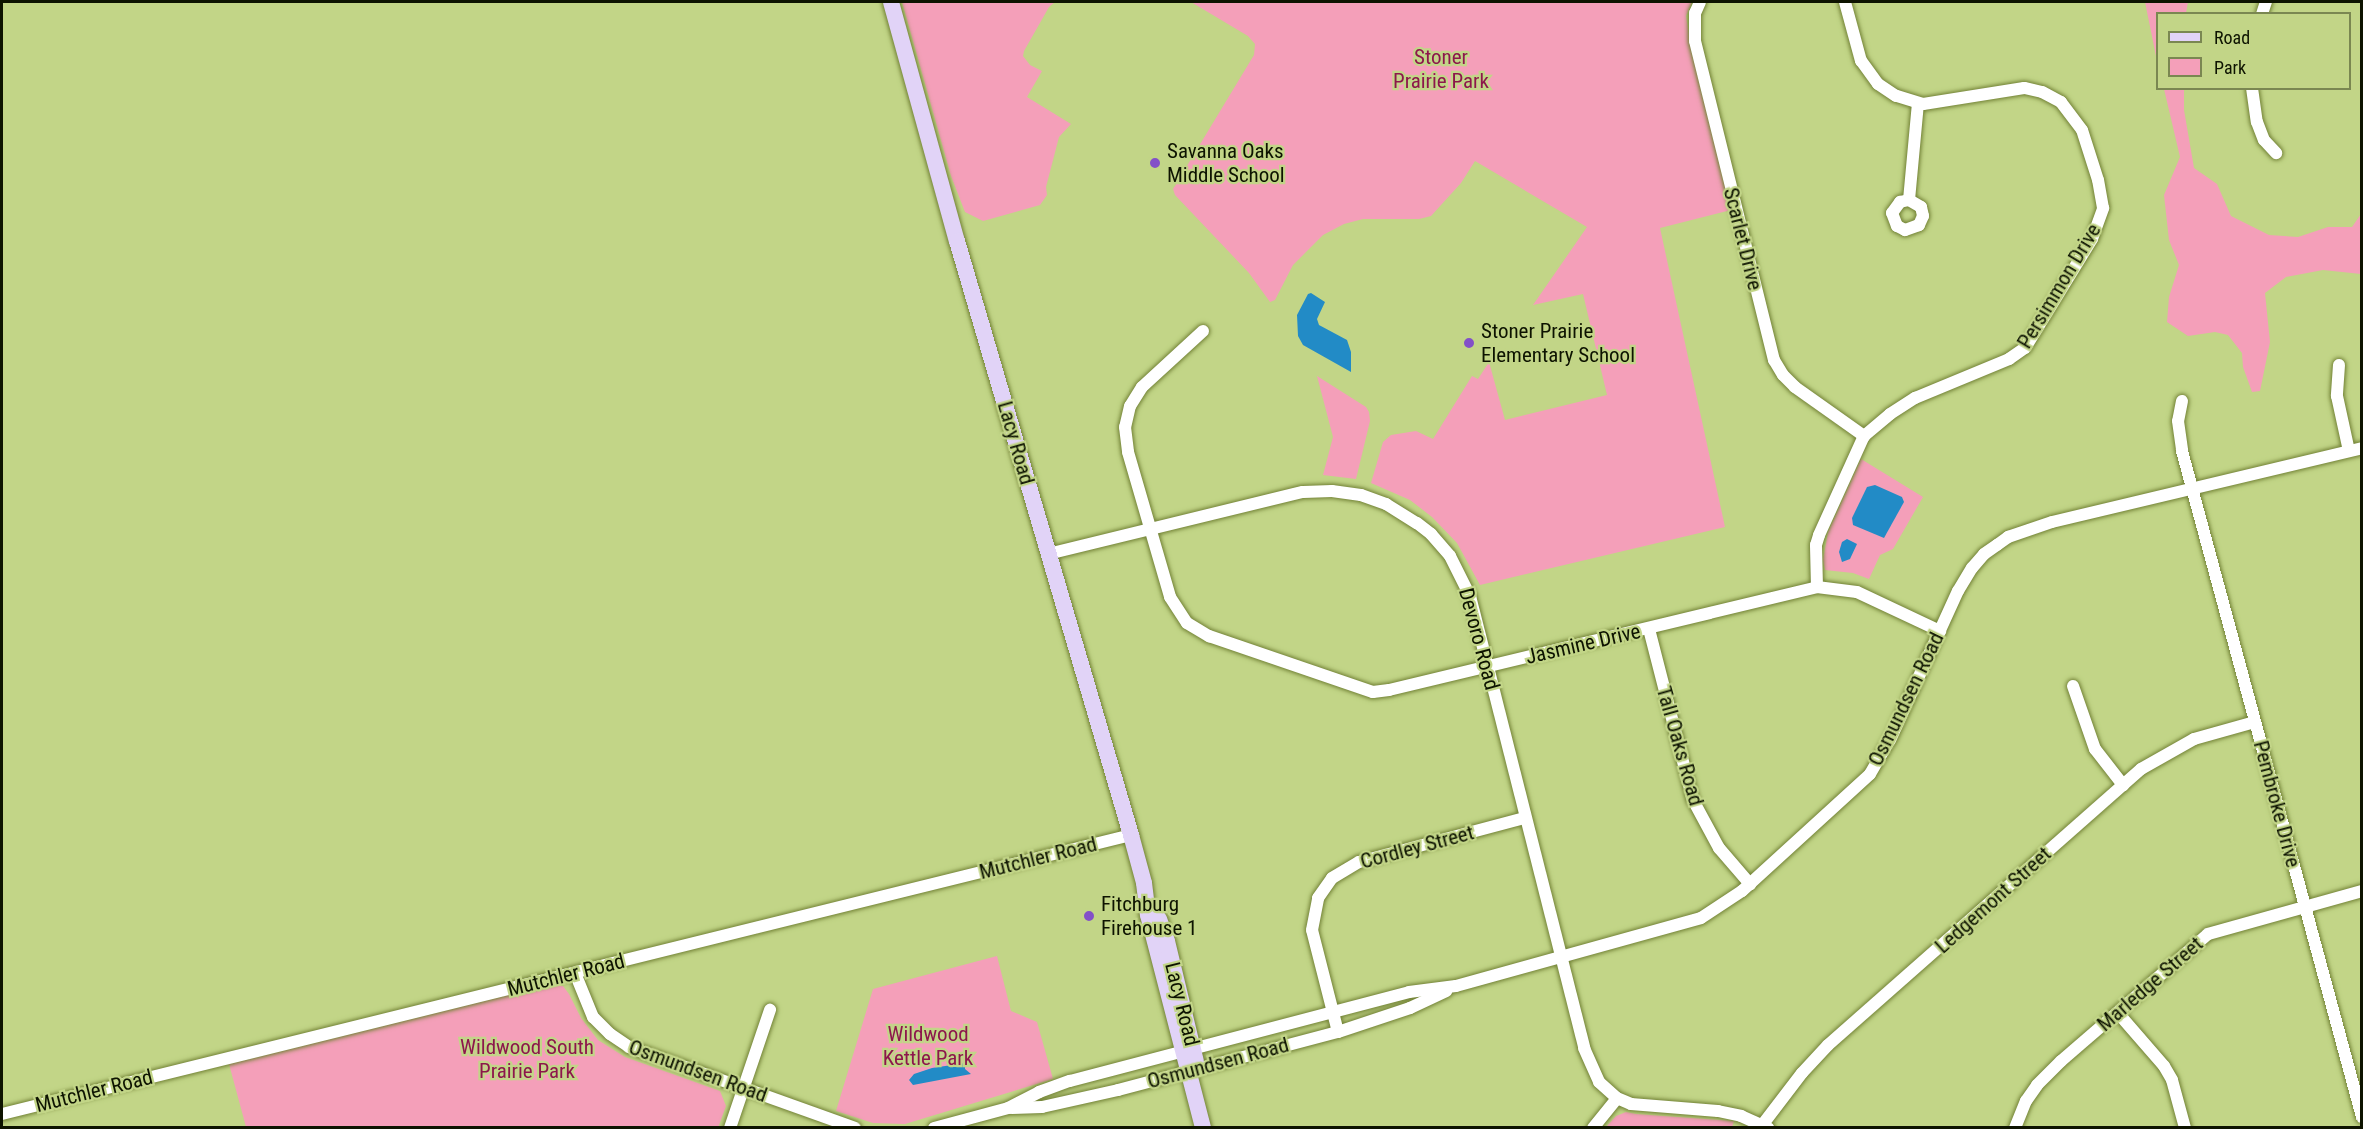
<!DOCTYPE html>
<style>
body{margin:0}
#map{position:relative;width:2363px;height:1129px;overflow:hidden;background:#c2d587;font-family:"Roboto Condensed",sans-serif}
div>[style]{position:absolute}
.green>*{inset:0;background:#f49fb9}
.water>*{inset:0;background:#228bc6}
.roads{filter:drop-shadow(0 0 2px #728236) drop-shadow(0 0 2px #728236)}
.street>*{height:12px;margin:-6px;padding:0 6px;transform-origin:6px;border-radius:6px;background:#fff}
.secondary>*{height:16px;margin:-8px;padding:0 8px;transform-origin:8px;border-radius:8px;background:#e1d3f7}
.dots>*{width:16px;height:16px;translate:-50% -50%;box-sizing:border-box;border:3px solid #c2d587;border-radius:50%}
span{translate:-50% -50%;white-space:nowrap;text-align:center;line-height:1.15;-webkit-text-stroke:4.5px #c2d587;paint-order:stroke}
.park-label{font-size:21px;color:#8d164c}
.poi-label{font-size:21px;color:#0d1300}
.left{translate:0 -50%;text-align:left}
.street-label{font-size:21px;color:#0d1300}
.frame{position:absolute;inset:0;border:3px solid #0d1300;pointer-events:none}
.legend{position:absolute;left:2156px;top:12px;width:195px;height:78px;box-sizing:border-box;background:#c2d587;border:2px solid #7a8751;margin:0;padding:8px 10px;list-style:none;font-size:18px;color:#0d1300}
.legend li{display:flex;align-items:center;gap:12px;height:30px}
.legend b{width:30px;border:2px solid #7a8751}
</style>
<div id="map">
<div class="green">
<div style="clip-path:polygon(902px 2px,1055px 2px,1049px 7px,1024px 51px,1023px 56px,1030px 65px,1042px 71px,1027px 97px,1071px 124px,1059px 137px,1046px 187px,1047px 195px,1040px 205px,983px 221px,965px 212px,951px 176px)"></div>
<div style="clip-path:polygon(1191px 2px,1692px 2px,1686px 16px,1689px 34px,1735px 209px,1660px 228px,1725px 527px,1480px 585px,1457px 543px,1432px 517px,1410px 500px,1371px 483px,1383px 442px,1391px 435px,1416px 431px,1433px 439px,1472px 376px,1478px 379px,1489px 362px,1505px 420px,1607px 395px,1583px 294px,1533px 305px,1587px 227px,1475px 161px,1461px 183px,1431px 216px,1419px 219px,1363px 219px,1344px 224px,1323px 235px,1293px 265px,1275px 300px,1270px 302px,1249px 273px,1175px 195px,1173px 189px,1254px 55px,1255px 44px,1248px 36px)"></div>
<div style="clip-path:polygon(2145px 2px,2188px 2px,2186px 13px,2158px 14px,2157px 61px)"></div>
<div style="clip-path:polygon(2164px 89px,2184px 89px,2184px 110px,2194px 168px,2217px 184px,2231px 216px,2269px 235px,2298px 237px,2328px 227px,2352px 227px,2361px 214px,2361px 274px,2323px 270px,2286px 277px,2265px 293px,2270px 342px,2260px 391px,2252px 392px,2243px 367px,2242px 353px,2228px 335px,2215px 332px,2188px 336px,2167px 322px,2169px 297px,2179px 265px,2169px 240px,2164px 195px,2180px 157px)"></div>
<div style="clip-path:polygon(1317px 376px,1366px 407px,1369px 412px,1370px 421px,1356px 479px,1323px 475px,1333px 437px)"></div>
<div style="clip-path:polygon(1861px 459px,1923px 497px,1893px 549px,1880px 555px,1869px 579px,1853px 573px,1825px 570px,1823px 560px,1828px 532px)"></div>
<div style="clip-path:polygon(997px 956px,1011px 1011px,1037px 1022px,1053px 1079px,905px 1124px,873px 1123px,836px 1111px,873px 989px)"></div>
<div style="clip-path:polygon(548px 985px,563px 986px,569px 994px,581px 1018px,598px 1040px,625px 1057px,720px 1091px,726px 1106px,718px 1128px,246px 1127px,229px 1064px)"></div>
<div style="clip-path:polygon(1626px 1112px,1636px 1114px,1734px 1121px,1732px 1127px,1606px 1127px,1616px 1116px)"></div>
</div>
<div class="water">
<div style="clip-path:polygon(1311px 293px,1325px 302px,1317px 319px,1319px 325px,1347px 340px,1351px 352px,1351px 372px,1303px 345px,1298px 336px,1297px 315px,1308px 294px)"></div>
<div style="clip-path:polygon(1875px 485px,1902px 497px,1904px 502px,1884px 538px,1853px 525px,1852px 518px,1867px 487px)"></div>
<div style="clip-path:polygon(1847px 539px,1857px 544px,1850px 559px,1842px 562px,1839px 552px,1842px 542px)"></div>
<div style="clip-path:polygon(965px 1063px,965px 1069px,971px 1074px,913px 1085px,909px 1080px,914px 1074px,932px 1068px)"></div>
</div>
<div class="roads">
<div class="street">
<div style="left:1700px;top:2px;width:12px;rotate:114deg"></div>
<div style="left:1695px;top:13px;width:28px;rotate:90deg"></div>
<div style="left:1695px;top:41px;width:329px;rotate:76.1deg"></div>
<div style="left:1774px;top:360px;width:17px;rotate:59deg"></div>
<div style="left:1783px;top:375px;width:17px;rotate:45deg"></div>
<div style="left:1795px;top:387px;width:85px;rotate:35.4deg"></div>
<div style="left:2262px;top:14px;width:13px;rotate:-72deg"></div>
<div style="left:2252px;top:88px;width:34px;rotate:82deg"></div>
<div style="left:2257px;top:122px;width:19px;rotate:69deg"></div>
<div style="left:2264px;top:140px;width:18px;rotate:47deg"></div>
<div style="left:1909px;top:200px;width:14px;rotate:30deg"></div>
<div style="left:1921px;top:207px;width:9px;rotate:77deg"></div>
<div style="left:1923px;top:216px;width:10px;rotate:114deg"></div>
<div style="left:1919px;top:225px;width:15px;rotate:160deg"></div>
<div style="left:1905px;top:230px;width:9px;rotate:-153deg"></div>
<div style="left:1897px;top:226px;width:14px;rotate:-111deg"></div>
<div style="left:1892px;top:213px;width:14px;rotate:-54deg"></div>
<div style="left:1900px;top:202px;width:9px;rotate:-13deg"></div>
<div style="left:1909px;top:200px;width:97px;rotate:-84.7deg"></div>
<div style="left:1203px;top:331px;width:83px;rotate:137.4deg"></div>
<div style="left:1142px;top:387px;width:22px;rotate:122deg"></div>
<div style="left:1130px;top:406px;width:22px;rotate:103deg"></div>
<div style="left:1125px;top:427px;width:25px;rotate:83deg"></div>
<div style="left:1128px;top:452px;width:151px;rotate:73.8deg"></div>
<div style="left:1170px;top:597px;width:31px;rotate:57deg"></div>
<div style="left:1187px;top:623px;width:26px;rotate:31deg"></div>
<div style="left:1209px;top:636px;width:173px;rotate:18.9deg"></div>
<div style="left:1373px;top:692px;width:16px;rotate:-7deg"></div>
<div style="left:1389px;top:690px;width:440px;rotate:-13.5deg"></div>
<div style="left:1817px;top:587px;width:40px;rotate:7.1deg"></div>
<div style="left:1857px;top:592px;width:92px;rotate:25.2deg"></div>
<div style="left:2339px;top:365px;width:31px;rotate:94deg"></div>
<div style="left:2337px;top:396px;width:56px;rotate:77.7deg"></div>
<div style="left:2182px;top:401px;width:20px;rotate:101deg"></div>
<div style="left:2178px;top:421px;width:30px;rotate:82deg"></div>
<div style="left:2182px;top:451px;width:690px;rotate:74.88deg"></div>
<div style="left:1048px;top:554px;width:262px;rotate:-13.7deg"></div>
<div style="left:1303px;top:492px;width:29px;rotate:-2deg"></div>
<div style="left:1332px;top:491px;width:29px;rotate:8deg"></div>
<div style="left:1361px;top:495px;width:27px;rotate:20deg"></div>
<div style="left:1386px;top:504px;width:36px;rotate:32deg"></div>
<div style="left:1417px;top:523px;width:18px;rotate:38deg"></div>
<div style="left:1431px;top:534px;width:29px;rotate:49deg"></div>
<div style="left:1450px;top:556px;width:45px;rotate:63.4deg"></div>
<div style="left:1470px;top:596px;width:466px;rotate:75.8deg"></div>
<div style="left:1584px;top:1048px;width:37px;rotate:66deg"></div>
<div style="left:1599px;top:1082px;width:24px;rotate:42deg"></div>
<div style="left:1617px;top:1098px;width:15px;rotate:23deg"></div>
<div style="left:1631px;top:1104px;width:87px;rotate:4.6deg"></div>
<div style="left:1718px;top:1111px;width:24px;rotate:12deg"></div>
<div style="left:1741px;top:1116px;width:30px;rotate:24deg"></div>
<div style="left:1817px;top:587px;width:42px;rotate:-91.4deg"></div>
<div style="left:1816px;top:545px;width:10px;rotate:-73deg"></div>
<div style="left:1819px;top:535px;width:109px;rotate:-65.6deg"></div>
<div style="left:1864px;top:436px;width:34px;rotate:-40deg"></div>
<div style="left:1890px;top:414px;width:30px;rotate:-33deg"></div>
<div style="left:1915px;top:398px;width:102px;rotate:-22.5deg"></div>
<div style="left:2009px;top:359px;width:19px;rotate:-35deg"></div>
<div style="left:2025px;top:348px;width:128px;rotate:-58.4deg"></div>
<div style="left:2092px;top:239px;width:33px;rotate:-70deg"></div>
<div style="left:2103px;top:208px;width:28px;rotate:-100deg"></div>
<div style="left:2098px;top:180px;width:52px;rotate:-107.7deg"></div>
<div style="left:2082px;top:130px;width:35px;rotate:-127deg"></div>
<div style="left:2061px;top:102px;width:21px;rotate:-152deg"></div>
<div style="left:2042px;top:92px;width:18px;rotate:-167deg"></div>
<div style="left:2024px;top:88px;width:102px;rotate:171deg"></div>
<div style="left:1923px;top:104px;width:28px;rotate:-163deg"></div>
<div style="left:1896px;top:96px;width:22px;rotate:-146deg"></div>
<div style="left:1878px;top:84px;width:29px;rotate:-126deg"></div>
<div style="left:1861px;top:61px;width:61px;rotate:-105.2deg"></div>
<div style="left:1649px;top:629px;width:177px;rotate:75.6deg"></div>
<div style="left:1693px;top:800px;width:55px;rotate:61.6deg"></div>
<div style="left:1719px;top:848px;width:48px;rotate:49.3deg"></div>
<div style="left:2073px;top:686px;width:67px;rotate:70.8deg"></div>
<div style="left:2095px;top:749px;width:46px;rotate:52.1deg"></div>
<div style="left:575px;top:973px;width:48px;rotate:67.8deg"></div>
<div style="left:593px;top:1017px;width:24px;rotate:45deg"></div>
<div style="left:610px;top:1034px;width:23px;rotate:34deg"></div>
<div style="left:629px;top:1047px;width:240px;rotate:19.7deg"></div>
<div style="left:2118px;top:1013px;width:70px;rotate:49deg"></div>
<div style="left:2164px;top:1066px;width:16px;rotate:60deg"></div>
<div style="left:2172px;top:1080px;width:50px;rotate:74.8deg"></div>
<div style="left:1338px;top:1032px;width:105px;rotate:-104.3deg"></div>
<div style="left:1312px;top:930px;width:33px;rotate:-79deg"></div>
<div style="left:1318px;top:898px;width:24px;rotate:-55deg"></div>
<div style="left:1332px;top:878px;width:31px;rotate:-31deg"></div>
<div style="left:1359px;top:862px;width:171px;rotate:-14.9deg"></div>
<div style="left:1012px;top:1108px;width:30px;rotate:-2deg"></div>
<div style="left:1042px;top:1107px;width:78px;rotate:-12.6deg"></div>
<div style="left:1118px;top:1090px;width:228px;rotate:-14.8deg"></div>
<div style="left:1338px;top:1032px;width:76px;rotate:-18.4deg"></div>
<div style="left:1410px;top:1008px;width:40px;rotate:-25deg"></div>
<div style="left:2px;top:1114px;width:1163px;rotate:-13.88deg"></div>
<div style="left:1763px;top:1124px;width:64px;rotate:-52.6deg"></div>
<div style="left:1802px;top:1073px;width:38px;rotate:-47deg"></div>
<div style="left:1828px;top:1045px;width:417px;rotate:-41.4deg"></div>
<div style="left:2141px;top:769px;width:61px;rotate:-29.5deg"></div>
<div style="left:2194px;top:739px;width:63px;rotate:-15.6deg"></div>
<div style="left:730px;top:1128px;width:125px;rotate:-71.3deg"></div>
<div style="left:934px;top:1128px;width:77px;rotate:-15.1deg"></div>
<div style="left:1008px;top:1108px;width:35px;rotate:-27deg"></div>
<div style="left:1039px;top:1092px;width:33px;rotate:-20deg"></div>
<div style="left:1070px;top:1081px;width:350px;rotate:-14.7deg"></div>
<div style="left:1409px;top:992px;width:47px;rotate:-7.3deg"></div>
<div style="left:1456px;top:986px;width:254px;rotate:-15.5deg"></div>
<div style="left:1701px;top:918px;width:49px;rotate:-33.4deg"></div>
<div style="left:1742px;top:891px;width:173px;rotate:-42.4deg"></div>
<div style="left:1870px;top:774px;width:39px;rotate:-60deg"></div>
<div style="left:1890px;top:740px;width:164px;rotate:-65.5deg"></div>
<div style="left:1958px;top:591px;width:27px;rotate:-59deg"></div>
<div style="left:1972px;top:568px;width:18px;rotate:-49deg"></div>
<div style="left:1984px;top:554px;width:16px;rotate:-35deg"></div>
<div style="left:1997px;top:545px;width:14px;rotate:-36deg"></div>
<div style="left:2008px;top:537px;width:46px;rotate:-18.8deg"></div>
<div style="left:2052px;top:522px;width:319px;rotate:-13.4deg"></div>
<div style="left:1593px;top:1128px;width:38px;rotate:-51deg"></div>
<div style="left:2015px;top:1128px;width:29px;rotate:-68deg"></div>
<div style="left:2026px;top:1101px;width:19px;rotate:-55deg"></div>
<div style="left:2037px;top:1085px;width:34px;rotate:-45deg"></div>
<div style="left:2061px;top:1061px;width:194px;rotate:-40.8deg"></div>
<div style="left:2208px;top:934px;width:160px;rotate:-15.6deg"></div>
</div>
<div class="secondary">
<div style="left:891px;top:2px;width:248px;rotate:74.6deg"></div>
<div style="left:957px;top:241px;width:619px;rotate:73.67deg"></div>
<div style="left:1131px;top:835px;width:50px;rotate:74.8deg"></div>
<div style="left:1144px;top:883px;width:32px;rotate:83deg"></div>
<div style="left:1148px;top:915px;width:220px;rotate:75.5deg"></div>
<div style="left:1159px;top:919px;width:23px;rotate:70deg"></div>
<div style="left:1167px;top:941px;width:124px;rotate:76.5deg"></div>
</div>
</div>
<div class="dots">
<div style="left:1155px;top:163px;background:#8350c8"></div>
<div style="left:1469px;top:343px;background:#8350c8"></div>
<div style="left:1089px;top:916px;background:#8350c8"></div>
</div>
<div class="park-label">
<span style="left:1441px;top:69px">Stoner<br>Prairie Park</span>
<span style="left:928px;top:1046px">Wildwood<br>Kettle Park</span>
<span style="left:527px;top:1059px">Wildwood South<br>Prairie Park</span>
</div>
<div class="poi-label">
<span class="left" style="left:1167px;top:163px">Savanna Oaks<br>Middle School</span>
<span class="left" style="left:1481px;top:343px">Stoner Prairie<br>Elementary School</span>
<span class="left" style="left:1101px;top:916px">Fitchburg<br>Firehouse 1</span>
</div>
<div class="street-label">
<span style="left:1743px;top:239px;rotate:76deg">Scarlet Drive</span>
<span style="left:2059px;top:286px;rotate:-59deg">Persimmon Drive</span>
<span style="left:1016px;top:443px;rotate:74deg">Lacy Road</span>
<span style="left:1479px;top:639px;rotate:75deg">Devoro Road</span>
<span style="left:1583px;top:644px;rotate:-13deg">Jasmine Drive</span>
<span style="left:1906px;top:699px;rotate:-64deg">Osmundsen Road</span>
<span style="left:1680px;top:746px;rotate:74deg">Tall Oaks Road</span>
<span style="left:2277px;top:804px;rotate:75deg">Pembroke Drive</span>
<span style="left:1417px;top:847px;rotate:-15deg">Cordley Street</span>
<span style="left:1038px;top:858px;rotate:-14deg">Mutchler Road</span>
<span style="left:1993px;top:900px;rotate:-42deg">Ledgemont Street</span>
<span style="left:566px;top:975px;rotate:-14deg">Mutchler Road</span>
<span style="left:2150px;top:984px;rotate:-41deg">Marledge Street</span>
<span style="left:1182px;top:1004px;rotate:76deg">Lacy Road</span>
<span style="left:1218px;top:1063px;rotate:-15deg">Osmundsen Road</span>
<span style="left:698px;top:1071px;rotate:20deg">Osmundsen Road</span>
<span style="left:94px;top:1091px;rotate:-14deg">Mutchler Road</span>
</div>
<div class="frame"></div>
<ul class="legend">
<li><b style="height:8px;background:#e1d3f7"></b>Road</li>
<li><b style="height:16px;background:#f49fb9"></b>Park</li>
</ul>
</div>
